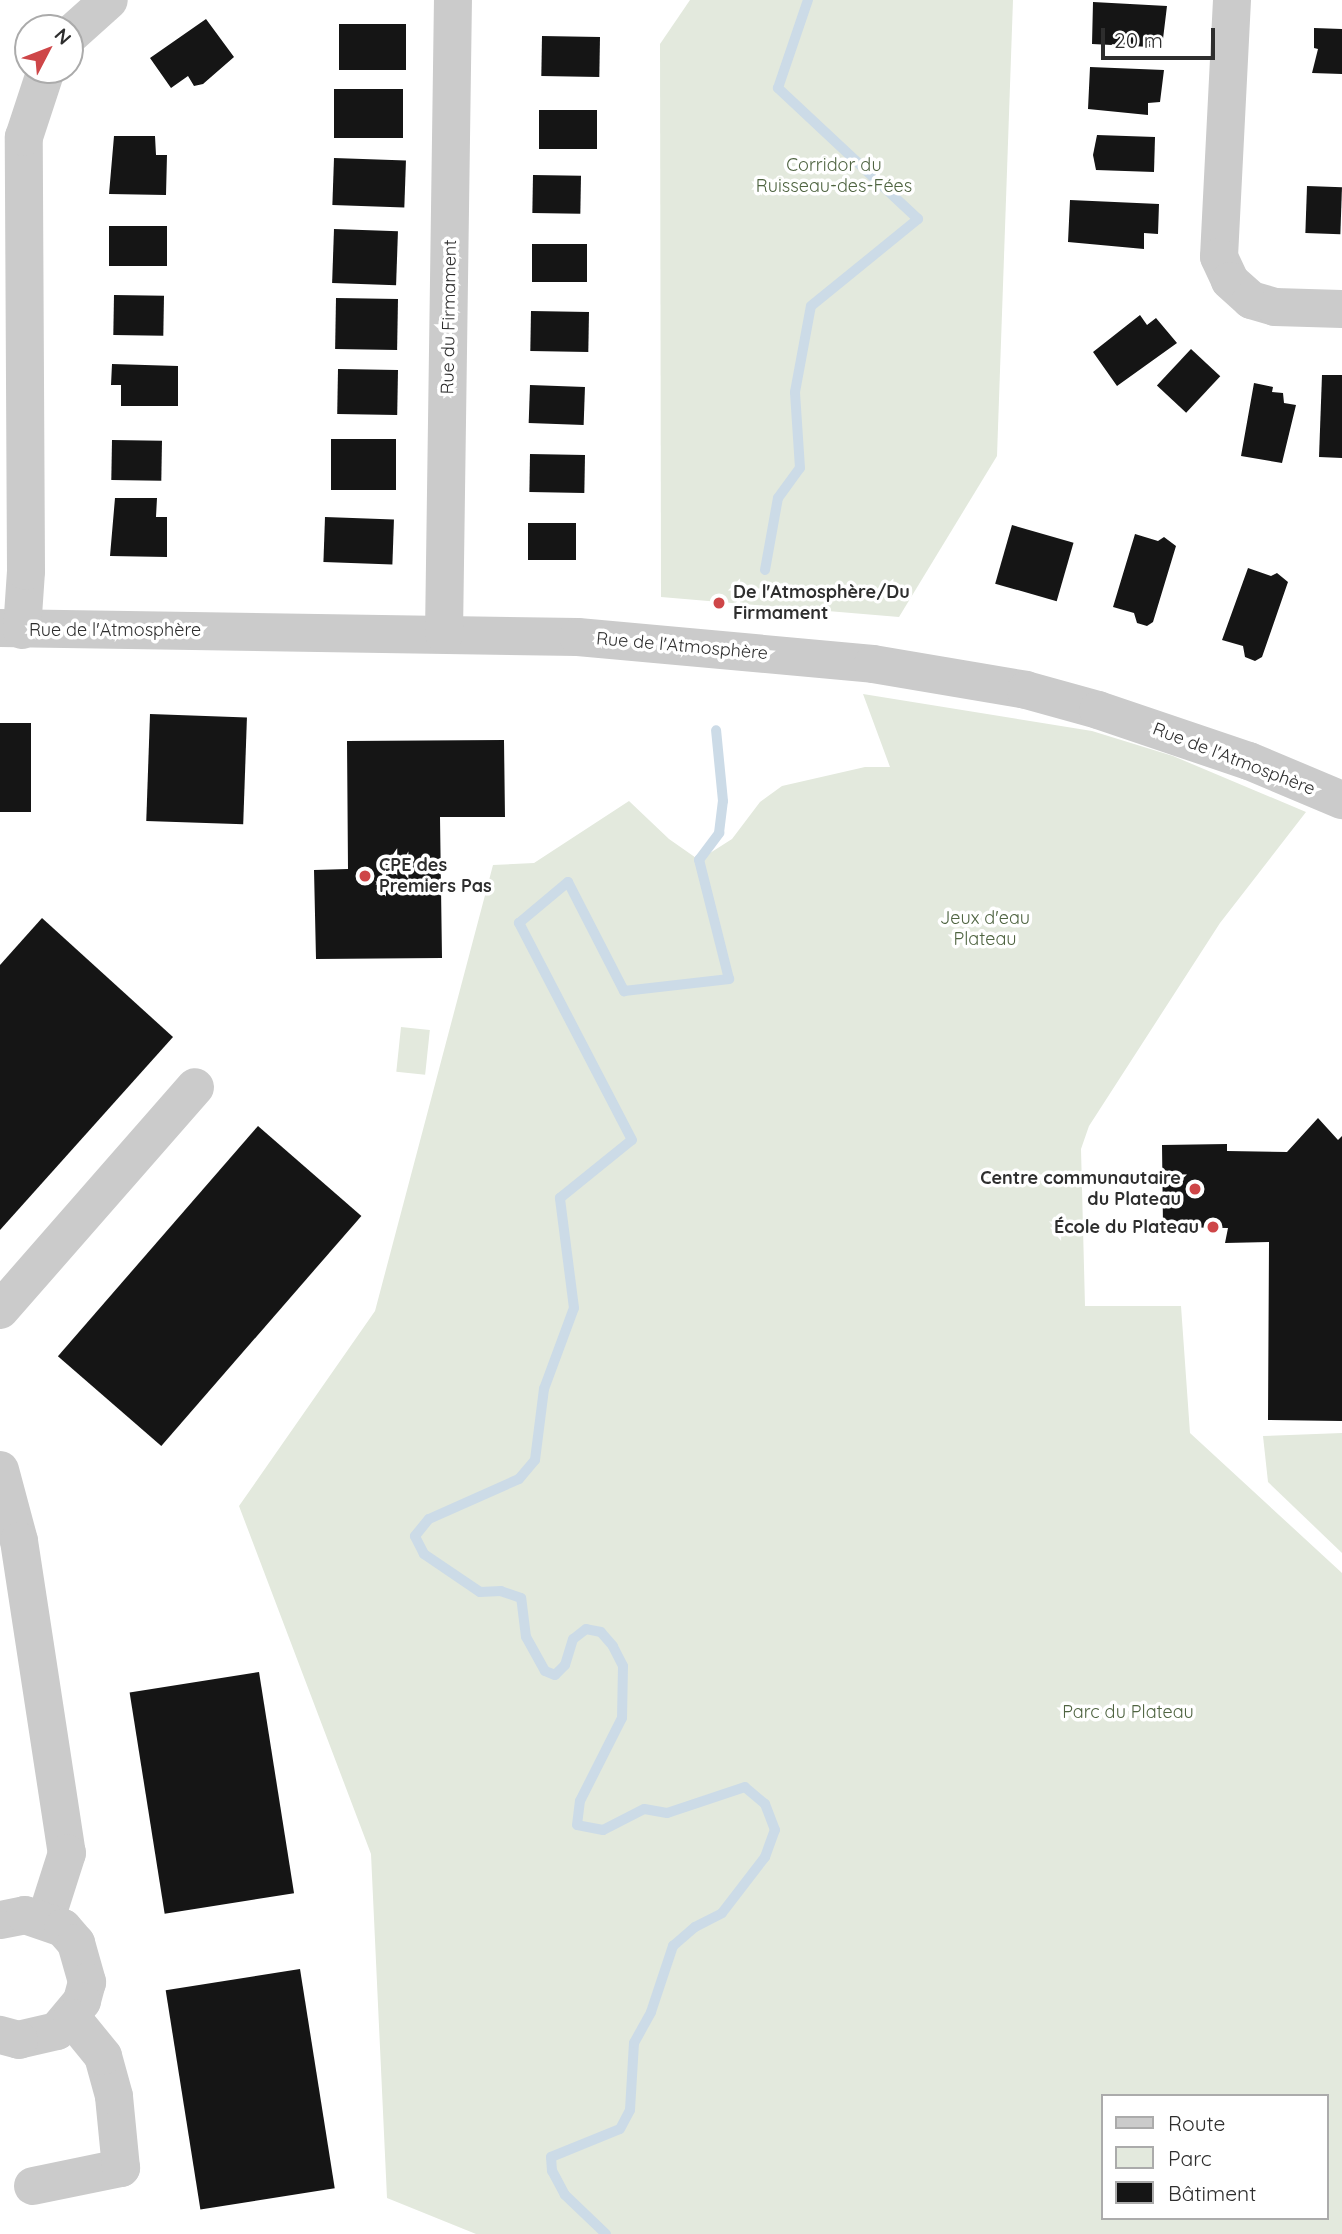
<!DOCTYPE html>
<meta charset="utf-8">
<style>
body{margin:0}
#map{position:relative;width:1342px;height:2234px;overflow:hidden;background:#fff;font-family:Quicksand,sans-serif}
div>[style]{position:absolute}
.green>*{inset:0;background:#e3e9dd;transform-origin:0 0}
.stream>*{height:10px;margin:-5px;padding:0 5px;transform-origin:5px;border-radius:5px;background:#ccdbe7}
.building>*{inset:0;background:#151515;transform-origin:0 0}
.minor>*{height:38px;margin:-19px;padding:0 19px;transform-origin:19px;border-radius:19px;background:#cbcbcb}
.dots>*{width:19px;height:19px;translate:-50% -50%;box-sizing:border-box;border:4px solid #fff;border-radius:50%}
span{translate:-50% -50%;white-space:nowrap;text-align:center;line-height:1.15;-webkit-text-stroke:7px #fff;paint-order:stroke}
.park-label{font-size:18px;color:#4f6441}
.street-label{font-size:18px;color:#2e2e2e}
.poi-label{font-size:18px;color:#2e2e2e;font-weight:700}
.left{translate:0 -50%;text-align:left}
.right{translate:-100% -50%;text-align:right}
.legend{position:absolute;left:1101px;top:2094px;width:228px;height:126px;box-sizing:border-box;background:#fff;border:2px solid #ababab;margin:0;padding:9px 12px;list-style:none;font-size:21px;color:#2e2e2e}
.legend li{display:flex;align-items:center;gap:14px;height:35px}
.legend b{width:35px;border:2px solid #ababab}
.north{position:absolute;left:14px;top:14px;width:70px;height:70px;box-sizing:border-box;background:#fff;border:2px solid #ababab;border-radius:50%;rotate:48deg;font-size:19px;font-weight:700;line-height:28px;text-align:center;color:#2e2e2e}
.north::after{content:'';display:block;margin:auto;width:24px;height:32px;background:#ce4648;clip-path:polygon(50% 0,100% 100%,50% 72%,0 100%)}
.scale{position:absolute;left:1101px;top:28px;width:114px;height:32px;box-sizing:border-box;border:4px solid #2e2e2e;border-top:0;padding-left:9px;font-size:21px;line-height:24px;white-space:nowrap;color:#2e2e2e;-webkit-text-stroke:5px #fff;paint-order:stroke}
</style>
<div id="map">
<div class="green">
<div style="clip-path:polygon(690px 0,1013px 0,997px 456px,899px 617px,661px 597px,660px 44px)"></div>
<div style="clip-path:polygon(evenodd,863px 694px,1092px 731px,1173px 756px,1306px 812px,1220px 923px,1089px 1126px,1081px 1149px,1085px 1306px,1181px 1306px,1190px 1433px,1342px 1573px,1342px 2234px,476px 2234px,387px 2198px,371px 1854px,239px 1506px,375px 1311px,493px 865px,534px 863px,629px 801px,669px 839px,699px 860px,732px 839px,760px 802px,782px 786px,865px 767px,890px 767px,863px 694px,1102px 2096px,1326px 2096px,1326px 2218px,1102px 2218px,1102px 2096px)"></div>
<div style="left:401px;top:1027px;width:29px;height:45px;rotate:6deg"></div>
<div style="clip-path:polygon(1342px 1433px,1342px 1553px,1268px 1482px,1263px 1436px)"></div>
</div>
<div class="stream">
<div style="left:765px;top:570px;width:73px;rotate:-79.8deg"></div>
<div style="left:778px;top:498px;width:37px;rotate:-54deg"></div>
<div style="left:800px;top:468px;width:76px;rotate:-93.8deg"></div>
<div style="left:795px;top:392px;width:87px;rotate:-79.5deg"></div>
<div style="left:811px;top:306px;width:138px;rotate:-39.1deg"></div>
<div style="left:918px;top:219px;width:192px;rotate:-136.9deg"></div>
<div style="left:778px;top:88px;width:93px;rotate:-71.2deg"></div>
<div style="left:606px;top:2234px;width:57px;rotate:-136.4deg"></div>
<div style="left:565px;top:2195px;width:27px;rotate:-118deg"></div>
<div style="left:552px;top:2171px;width:14px;rotate:-94deg"></div>
<div style="left:551px;top:2157px;width:74px;rotate:-22.1deg"></div>
<div style="left:620px;top:2129px;width:21px;rotate:-62deg"></div>
<div style="left:630px;top:2110px;width:67px;rotate:-86.6deg"></div>
<div style="left:634px;top:2043px;width:35px;rotate:-61deg"></div>
<div style="left:651px;top:2012px;width:70px;rotate:-71.6deg"></div>
<div style="left:673px;top:1946px;width:29px;rotate:-41deg"></div>
<div style="left:695px;top:1927px;width:30px;rotate:-27deg"></div>
<div style="left:722px;top:1913px;width:71px;rotate:-52.5deg"></div>
<div style="left:765px;top:1857px;width:29px;rotate:-70deg"></div>
<div style="left:775px;top:1830px;width:28px;rotate:-111deg"></div>
<div style="left:765px;top:1804px;width:26px;rotate:-140deg"></div>
<div style="left:745px;top:1787px;width:82px;rotate:161.6deg"></div>
<div style="left:667px;top:1813px;width:23px;rotate:-170deg"></div>
<div style="left:644px;top:1809px;width:46px;rotate:152.9deg"></div>
<div style="left:603px;top:1830px;width:26px;rotate:-169deg"></div>
<div style="left:577px;top:1825px;width:24px;rotate:-83deg"></div>
<div style="left:580px;top:1801px;width:93px;rotate:-63.2deg"></div>
<div style="left:622px;top:1718px;width:52px;rotate:-88.9deg"></div>
<div style="left:623px;top:1666px;width:22px;rotate:-117deg"></div>
<div style="left:613px;top:1646px;width:18px;rotate:-131deg"></div>
<div style="left:601px;top:1632px;width:15px;rotate:-169deg"></div>
<div style="left:586px;top:1629px;width:16px;rotate:142deg"></div>
<div style="left:573px;top:1639px;width:27px;rotate:107deg"></div>
<div style="left:565px;top:1665px;width:14px;rotate:135deg"></div>
<div style="left:555px;top:1675px;width:11px;rotate:-158deg"></div>
<div style="left:545px;top:1671px;width:39px;rotate:-119deg"></div>
<div style="left:526px;top:1637px;width:39px;rotate:-97deg"></div>
<div style="left:521px;top:1598px;width:21px;rotate:-161deg"></div>
<div style="left:501px;top:1591px;width:21px;rotate:177deg"></div>
<div style="left:480px;top:1592px;width:68px;rotate:-145.8deg"></div>
<div style="left:424px;top:1554px;width:20px;rotate:-117deg"></div>
<div style="left:415px;top:1536px;width:22px;rotate:-51deg"></div>
<div style="left:429px;top:1519px;width:98px;rotate:-24deg"></div>
<div style="left:519px;top:1479px;width:25px;rotate:-50deg"></div>
<div style="left:535px;top:1460px;width:72px;rotate:-82.8deg"></div>
<div style="left:544px;top:1389px;width:86px;rotate:-69.7deg"></div>
<div style="left:574px;top:1308px;width:111px;rotate:-97.3deg"></div>
<div style="left:560px;top:1198px;width:92px;rotate:-38.9deg"></div>
<div style="left:632px;top:1140px;width:245px;rotate:-117.5deg"></div>
<div style="left:519px;top:923px;width:64px;rotate:-39.9deg"></div>
<div style="left:568px;top:882px;width:123px;rotate:62.8deg"></div>
<div style="left:624px;top:991px;width:106px;rotate:-6.5deg"></div>
<div style="left:729px;top:979px;width:123px;rotate:-104.1deg"></div>
<div style="left:699px;top:860px;width:34px;rotate:-53deg"></div>
<div style="left:719px;top:833px;width:32px;rotate:-83deg"></div>
<div style="left:723px;top:801px;width:71px;rotate:-95.6deg"></div>
</div>
<div class="building">
<div style="clip-path:polygon(1093px 2px,1167px 6px,1163px 39px,1151px 39px,1151px 47px,1092px 44px)"></div>
<div style="clip-path:polygon(206px 19px,234px 57px,203px 84px,194px 86px,188px 76px,171px 88px,150px 58px)"></div>
<div style="left:339px;top:24px;width:67px;height:46px"></div>
<div style="clip-path:polygon(1314px 28px,1342px 29px,1342px 74px,1312px 73px,1318px 49px,1314px 48px)"></div>
<div style="left:542px;top:36px;width:58px;height:40px;rotate:1deg"></div>
<div style="clip-path:polygon(1090px 67px,1164px 70px,1160px 102px,1148px 103px,1148px 115px,1088px 109px)"></div>
<div style="left:334px;top:89px;width:69px;height:49px"></div>
<div style="left:539px;top:110px;width:58px;height:39px"></div>
<div style="clip-path:polygon(1097px 135px,1155px 137px,1154px 172px,1096px 170px,1093px 155px)"></div>
<div style="clip-path:polygon(114px 136px,155px 136px,156px 155px,167px 155px,166px 195px,109px 194px)"></div>
<div style="left:334px;top:158px;width:72px;height:47px;rotate:2deg"></div>
<div style="left:533px;top:175px;width:48px;height:38px;rotate:1deg"></div>
<div style="left:1307px;top:186px;width:35px;height:47px;rotate:2deg"></div>
<div style="clip-path:polygon(1070px 200px,1159px 204px,1158px 234px,1144px 233px,1144px 249px,1068px 242px)"></div>
<div style="left:109px;top:226px;width:58px;height:40px"></div>
<div style="left:334px;top:229px;width:64px;height:54px;rotate:2deg"></div>
<div style="left:532px;top:244px;width:55px;height:38px"></div>
<div style="left:114px;top:295px;width:50px;height:40px;rotate:1deg"></div>
<div style="left:336px;top:298px;width:62px;height:51px;rotate:1deg"></div>
<div style="left:531px;top:311px;width:58px;height:40px;rotate:1deg"></div>
<div style="clip-path:polygon(1140px 315px,1147px 325px,1156px 318px,1177px 343px,1117px 386px,1093px 352px)"></div>
<div style="left:1191px;top:349px;width:40px;height:50px;rotate:43deg"></div>
<div style="clip-path:polygon(112px 364px,178px 366px,178px 406px,121px 406px,121px 385px,111px 385px)"></div>
<div style="left:338px;top:369px;width:60px;height:45px;rotate:1deg"></div>
<div style="clip-path:polygon(1322px 375px,1342px 375px,1342px 458px,1319px 457px)"></div>
<div style="clip-path:polygon(1254px 383px,1273px 387px,1272px 392px,1283px 393px,1284px 403px,1296px 405px,1282px 463px,1241px 456px)"></div>
<div style="left:530px;top:385px;width:55px;height:38px;rotate:2deg"></div>
<div style="left:331px;top:439px;width:65px;height:51px"></div>
<div style="left:112px;top:440px;width:50px;height:40px;rotate:1deg"></div>
<div style="left:530px;top:454px;width:55px;height:38px;rotate:1deg"></div>
<div style="clip-path:polygon(115px 498px,157px 498px,156px 517px,167px 517px,167px 557px,110px 556px)"></div>
<div style="left:325px;top:517px;width:69px;height:45px;rotate:2deg"></div>
<div style="left:528px;top:523px;width:48px;height:37px"></div>
<div style="left:1012px;top:525px;width:64px;height:61px;rotate:16deg"></div>
<div style="clip-path:polygon(1135px 534px,1158px 541px,1164px 537px,1176px 546px,1153px 622px,1147px 626px,1137px 623px,1134px 613px,1113px 607px)"></div>
<div style="clip-path:polygon(1248px 568px,1271px 576px,1277px 573px,1288px 582px,1262px 657px,1255px 661px,1245px 657px,1243px 646px,1222px 640px)"></div>
<div style="left:150px;top:714px;width:97px;height:107px;rotate:2deg"></div>
<div style="left:0;top:723px;width:31px;height:89px"></div>
<div style="clip-path:polygon(504px 740px,505px 817px,440px 817px,442px 958px,316px 959px,314px 870px,348px 869px,347px 741px)"></div>
<div style="clip-path:polygon(42px 918px,173px 1037px,0 1230px,0 965px)"></div>
<div style="clip-path:polygon(1318px 1118px,1338px 1140px,1342px 1136px,1342px 1421px,1268px 1420px,1269px 1242px,1225px 1243px,1228px 1228px,1163px 1227px,1162px 1145px,1227px 1144px,1227px 1151px,1287px 1152px)"></div>
<div style="left:258px;top:1126px;width:137px;height:305px;rotate:41deg"></div>
<div style="left:259px;top:1672px;width:224px;height:131px;rotate:81deg"></div>
<div style="left:300px;top:1969px;width:222px;height:136px;rotate:81deg"></div>
</div>
<div class="minor">
<div style="left:1232px;top:0;width:257px;rotate:92.9deg"></div>
<div style="left:1219px;top:257px;width:26px;rotate:65deg"></div>
<div style="left:1230px;top:281px;width:28px;rotate:42deg"></div>
<div style="left:1251px;top:300px;width:25px;rotate:16deg"></div>
<div style="left:1275px;top:307px;width:67px;rotate:1.7deg"></div>
<div style="left:70px;top:35px;width:52px;rotate:-41.9deg"></div>
<div style="left:0;top:628px;width:578px;rotate:0.89deg"></div>
<div style="left:578px;top:637px;width:296px;rotate:5.2deg"></div>
<div style="left:873px;top:664px;width:155px;rotate:9.6deg"></div>
<div style="left:1026px;top:690px;width:75px;rotate:15.5deg"></div>
<div style="left:1098px;top:710px;width:159px;rotate:18.7deg"></div>
<div style="left:1249px;top:761px;width:101px;rotate:22.8deg"></div>
<div style="left:22px;top:630px;width:59px;rotate:-86.1deg"></div>
<div style="left:26px;top:571px;width:434px;rotate:-90.3deg"></div>
<div style="left:24px;top:137px;width:71px;rotate:-71.8deg"></div>
<div style="left:444px;top:634px;width:634px;rotate:-89.19deg"></div>
<div style="left:0;top:1310px;width:296px;rotate:-48.8deg"></div>
<div style="left:0;top:1470px;width:73px;rotate:75deg"></div>
<div style="left:19px;top:1541px;width:316px;rotate:81.3deg"></div>
<div style="left:67px;top:1853px;width:69px;rotate:107.7deg"></div>
<div style="left:0;top:1920px;width:25px;rotate:-11deg"></div>
<div style="left:25px;top:1915px;width:40px;rotate:18.9deg"></div>
<div style="left:63px;top:1928px;width:20px;rotate:49deg"></div>
<div style="left:76px;top:1943px;width:41px;rotate:74.2deg"></div>
<div style="left:87px;top:1982px;width:20px;rotate:105deg"></div>
<div style="left:82px;top:2001px;width:39px;rotate:130deg"></div>
<div style="left:57px;top:2031px;width:39px;rotate:167deg"></div>
<div style="left:19px;top:2040px;width:20px;rotate:-165deg"></div>
<div style="left:33px;top:2186px;width:90px;rotate:-11.6deg"></div>
<div style="left:121px;top:2168px;width:72px;rotate:-95.6deg"></div>
<div style="left:114px;top:2096px;width:41px;rotate:-105.4deg"></div>
<div style="left:103px;top:2056px;width:49px;rotate:-129.2deg"></div>
</div>
<div class="dots">
<div style="left:719px;top:603px;background:#ce4648"></div>
<div style="left:365px;top:876px;background:#ce4648"></div>
<div style="left:1195px;top:1189px;background:#ce4648"></div>
<div style="left:1213px;top:1227px;background:#ce4648"></div>
</div>
<div class="park-label">
<span style="left:834px;top:176px">Corridor du<br>Ruisseau-des-Fées</span>
<span style="left:985px;top:929px">Jeux d'eau<br>Plateau</span>
<span style="left:1128px;top:1712px">Parc du Plateau</span>
</div>
<div class="street-label">
<span style="left:449px;top:317px;rotate:-89deg">Rue du Firmament</span>
<span style="left:115px;top:630px">Rue de l'Atmosphère</span>
<span style="left:682px;top:646px;rotate:5deg">Rue de l'Atmosphère</span>
<span style="left:1234px;top:759px;rotate:21deg">Rue de l'Atmosphère</span>
</div>
<div class="poi-label">
<span class="left" style="left:733px;top:603px">De l'Atmosphère/Du<br>Firmament</span>
<span class="left" style="left:379px;top:876px">CPE des<br>Premiers Pas</span>
<span class="right" style="left:1181px;top:1189px">Centre communautaire<br>du Plateau</span>
<span class="right" style="left:1199px;top:1227px">École du Plateau</span>
</div>
<ul class="legend">
<li><b style="height:9px;background:#cbcbcb"></b>Route</li>
<li><b style="height:19px;background:#e3e9dd"></b>Parc</li>
<li><b style="height:19px;background:#151515"></b>Bâtiment</li>
</ul>
<div class="north">N</div>
<div class="scale">20 m</div>
</div>
